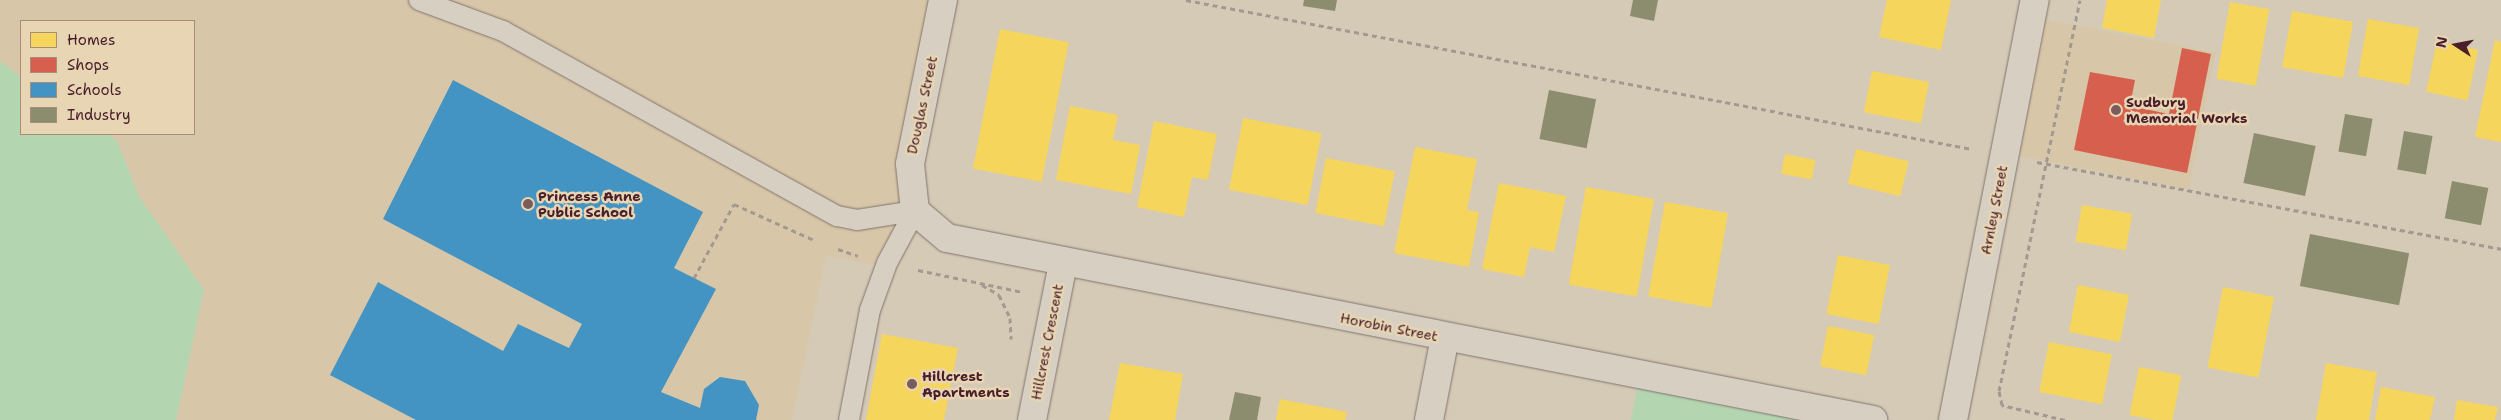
<!DOCTYPE html>
<style>
body{margin:0}
#map{position:relative;width:2501px;height:420px;overflow:hidden;background:#d5cab6;font-family:"Shantell Sans",sans-serif}
div>[style]{position:absolute}
.built>*{inset:0;background:#d8c6a8;transform-origin:0 0}
.green>*{inset:0;background:#b3d6b1}
.homes>*{inset:0;background:#f6d55c;transform-origin:0 0}
.shops>*{inset:0;background:#d6604d}
.schools>*{inset:0;background:#4393c3}
.industry>*{inset:0;background:#8c8c6e;transform-origin:0 0}
.path>*{height:3px;margin-top:-1.5px;transform-origin:0;background:repeating-linear-gradient(90deg,#a39991 0 5px,transparent 0 9px)}
.roads{filter:drop-shadow(0 0 1px #81746d) drop-shadow(0 0 1px #81746d)}
.service>*{height:20px;margin:-10px;padding:0 10px;transform-origin:10px;border-radius:10px;background:#d6cfc2}
.minor>*{height:28px;margin:-14px;padding:0 14px;transform-origin:14px;border-radius:14px;background:#d6cfc2}
.dots>*{width:14px;height:14px;translate:-50% -50%;box-sizing:border-box;border:2px solid #e7d5b3;border-radius:50%}
span{translate:-50% -50%;white-space:nowrap;text-align:center;line-height:1.15;-webkit-text-stroke:5px #e7d5b3;paint-order:stroke}
.poi-label{font-size:14px;color:#4a1f2b;font-weight:700}
.left{translate:0 -50%;text-align:left}
.street-label{font-size:14px;color:#4a1f2b}
.legend{position:absolute;left:20px;top:20px;width:175px;height:115px;box-sizing:border-box;background:#e7d5b3;border:1px solid #a88c7d;margin:0;padding:6px 9px;list-style:none;font-size:15px;color:#4a1f2b}
.legend li{display:flex;align-items:center;gap:10px;height:25px}
.legend b{width:25px;border:1px solid #a88c7d}
.north{position:absolute;left:2431px;top:20px;width:50px;height:50px;-webkit-text-stroke:4px #e7d5b3;paint-order:stroke;rotate:281deg;font-size:14px;font-weight:700;line-height:20px;text-align:center;color:#4a1f2b}
.north::after{content:'';display:block;margin:auto;width:18px;height:22px;background:#4a1f2b;clip-path:polygon(50% 0,100% 100%,50% 72%,0 100%)}
</style>
<div id="map">
<div class="built">
<div style="clip-path:polygon(0 0,940px 0,912px 212px,882px 266px,826px 255px,792px 420px,176px 420px,204px 290px,139px 196px,117px 141px,108px 134px,194px 134px,194px 21px,21px 21px,21px 77px,0 61px)"></div>
<div style="left:2032px;top:17px;width:187px;height:139px;rotate:11deg"></div>
</div>
<div class="green">
<div style="clip-path:polygon(0 61px,21px 77px,21px 134px,108px 134px,117px 141px,139px 196px,204px 290px,176px 420px,0 420px)"></div>
<div style="clip-path:polygon(1639px 378px,1861px 420px,1631px 420px)"></div>
</div>
<div class="homes">
<div style="clip-path:polygon(1887px 0,1951px 0,1941px 50px,1879px 37px)"></div>
<div style="clip-path:polygon(2107px 0,2161px 0,2154px 38px,2102px 28px)"></div>
<div style="left:2230px;top:2px;width:40px;height:78px;rotate:10deg"></div>
<div style="left:2292px;top:11px;width:62px;height:57px;rotate:10deg"></div>
<div style="left:2368px;top:19px;width:52px;height:58px;rotate:10deg"></div>
<div style="left:1000px;top:29px;width:70px;height:142px;rotate:11deg"></div>
<div style="clip-path:polygon(2495px 40px,2501px 42px,2501px 142px,2475px 137px)"></div>
<div style="left:2437px;top:41px;width:42px;height:52px;rotate:12deg"></div>
<div style="left:1872px;top:71px;width:58px;height:42px;rotate:11deg"></div>
<div style="clip-path:polygon(1070px 106px,1118px 115px,1113px 140px,1140px 145px,1131px 194px,1056px 180px)"></div>
<div style="left:1243px;top:118px;width:80px;height:73px;rotate:11deg"></div>
<div style="clip-path:polygon(1154px 121px,1217px 134px,1208px 180px,1192px 177px,1184px 217px,1137px 207px)"></div>
<div style="clip-path:polygon(1415px 147px,1477px 159px,1467px 210px,1479px 212px,1469px 267px,1394px 253px)"></div>
<div style="left:1856px;top:149px;width:54px;height:36px;rotate:13deg"></div>
<div style="left:1785px;top:154px;width:31px;height:20px;rotate:11deg"></div>
<div style="left:1326px;top:158px;width:70px;height:56px;rotate:11deg"></div>
<div style="clip-path:polygon(1499px 183px,1566px 196px,1554px 252px,1530px 247px,1524px 277px,1482px 269px)"></div>
<div style="left:1586px;top:187px;width:69px;height:99px;rotate:10deg"></div>
<div style="left:1665px;top:202px;width:64px;height:96px;rotate:10deg"></div>
<div style="left:2082px;top:205px;width:51px;height:37px;rotate:10deg"></div>
<div style="left:1838px;top:255px;width:53px;height:60px;rotate:11deg"></div>
<div style="left:2078px;top:285px;width:52px;height:48px;rotate:11deg"></div>
<div style="left:2223px;top:287px;width:52px;height:82px;rotate:11deg"></div>
<div style="left:1828px;top:326px;width:47px;height:41px;rotate:11deg"></div>
<div style="clip-path:polygon(882px 334px,958px 348px,944px 420px,866px 420px)"></div>
<div style="left:2049px;top:342px;width:64px;height:51px;rotate:11deg"></div>
<div style="clip-path:polygon(1120px 363px,1183px 374px,1175px 420px,1109px 420px)"></div>
<div style="clip-path:polygon(2326px 363px,2377px 372px,2369px 420px,2316px 420px)"></div>
<div style="left:2139px;top:367px;width:43px;height:49px;rotate:11deg"></div>
<div style="clip-path:polygon(2381px 387px,2435px 397px,2430px 420px,2375px 420px)"></div>
<div style="clip-path:polygon(1280px 399px,1347px 412px,1345px 420px,1276px 420px)"></div>
<div style="clip-path:polygon(2457px 400px,2498px 407px,2495px 420px,2454px 420px)"></div>
</div>
<div class="shops">
<div style="clip-path:polygon(2182px 48px,2211px 54px,2187px 173px,2074px 150px,2090px 72px,2135px 80px,2130px 106px,2169px 114px)"></div>
</div>
<div class="schools">
<div style="clip-path:polygon(453px 80px,703px 212px,674px 268px,716px 289px,661px 392px,700px 408px,704px 389px,720px 377px,745px 381px,759px 405px,756px 420px,416px 420px,330px 375px,378px 282px,503px 351px,518px 324px,569px 348px,582px 324px,383px 219px)"></div>
</div>
<div class="industry">
<div style="clip-path:polygon(1304px 0,1337px 0,1335px 11px,1303px 6px)"></div>
<div style="clip-path:polygon(1633px 0,1658px 0,1654px 21px,1630px 16px)"></div>
<div style="left:1549px;top:90px;width:48px;height:50px;rotate:11deg"></div>
<div style="left:2345px;top:114px;width:28px;height:38px;rotate:10deg"></div>
<div style="left:2404px;top:131px;width:29px;height:39px;rotate:10deg"></div>
<div style="left:2254px;top:133px;width:63px;height:51px;rotate:12deg"></div>
<div style="left:2452px;top:181px;width:37px;height:38px;rotate:11deg"></div>
<div style="left:2310px;top:234px;width:101px;height:53px;rotate:11deg"></div>
<div style="clip-path:polygon(1235px 392px,1261px 397px,1257px 420px,1229px 420px)"></div>
</div>
<div class="path">
<div style="left:1186px;top:0;width:800px;rotate:10.73deg"></div>
<div style="left:2037px;top:162px;width:472px;rotate:10.6deg"></div>
<div style="left:838px;top:249px;width:21px;rotate:19deg"></div>
<div style="left:918px;top:270px;width:106px;rotate:11.9deg"></div>
<div style="left:694px;top:278px;width:84px;rotate:-61.6deg"></div>
<div style="left:734px;top:204px;width:88px;rotate:24.2deg"></div>
<div style="left:982px;top:285px;width:20px;rotate:30deg"></div>
<div style="left:999px;top:295px;width:25px;rotate:64deg"></div>
<div style="left:1010px;top:318px;width:21px;rotate:87deg"></div>
<div style="left:2065px;top:420px;width:65px;rotate:-166.6deg"></div>
<div style="left:2002px;top:405px;width:14px;rotate:-102deg"></div>
<div style="left:1999px;top:391px;width:399px;rotate:-78.3deg"></div>
</div>
<div class="roads">
<div class="service">
<div style="left:419px;top:0;width:90px;rotate:20.3deg"></div>
<div style="left:503px;top:31px;width:382px;rotate:29deg"></div>
<div style="left:837px;top:216px;width:20px;rotate:11deg"></div>
<div style="left:857px;top:220px;width:59px;rotate:-8.8deg"></div>
<div style="left:849px;top:420px;width:112px;rotate:-79.2deg"></div>
<div style="left:870px;top:310px;width:50px;rotate:-70.1deg"></div>
<div style="left:887px;top:263px;width:59px;rotate:-61.7deg"></div>
</div>
<div class="minor">
<div style="left:943px;top:0;width:167px;rotate:101.4deg"></div>
<div style="left:910px;top:164px;width:47px;rotate:83.9deg"></div>
<div style="left:915px;top:211px;width:42px;rotate:40.2deg"></div>
<div style="left:947px;top:238px;width:944px;rotate:11.12deg"></div>
<div style="left:1032px;top:420px;width:160px;rotate:-78.8deg"></div>
<div style="left:1429px;top:420px;width:85px;rotate:-79.1deg"></div>
<div style="left:1953px;top:420px;width:428px;rotate:-79deg"></div>
</div>
</div>
<div class="dots">
<div style="left:2116px;top:110px;background:#7b5b5c"></div>
<div style="left:528px;top:204px;background:#7b5b5c"></div>
<div style="left:912px;top:384px;background:#7b5b5c"></div>
</div>
<div class="poi-label">
<span class="left" style="left:2126px;top:110px">Sudbury<br>Memorial Works</span>
<span class="left" style="left:538px;top:204px">Princess Anne<br>Public School</span>
<span class="left" style="left:922px;top:384px">Hillcrest<br>Apartments</span>
</div>
<div class="street-label">
<span style="left:922px;top:105px;rotate:-78deg">Douglas Street</span>
<span style="left:1994px;top:210px;rotate:-79deg">Arnley Street</span>
<span style="left:1389px;top:327px;rotate:11deg">Horobin Street</span>
<span style="left:1047px;top:342px;rotate:-79deg">Hillcrest Crescent</span>
</div>
<ul class="legend">
<li><b style="height:14px;background:#f6d55c"></b>Homes</li>
<li><b style="height:14px;background:#d6604d"></b>Shops</li>
<li><b style="height:14px;background:#4393c3"></b>Schools</li>
<li><b style="height:14px;background:#8c8c6e"></b>Industry</li>
</ul>
<div class="north">N</div>
</div>
